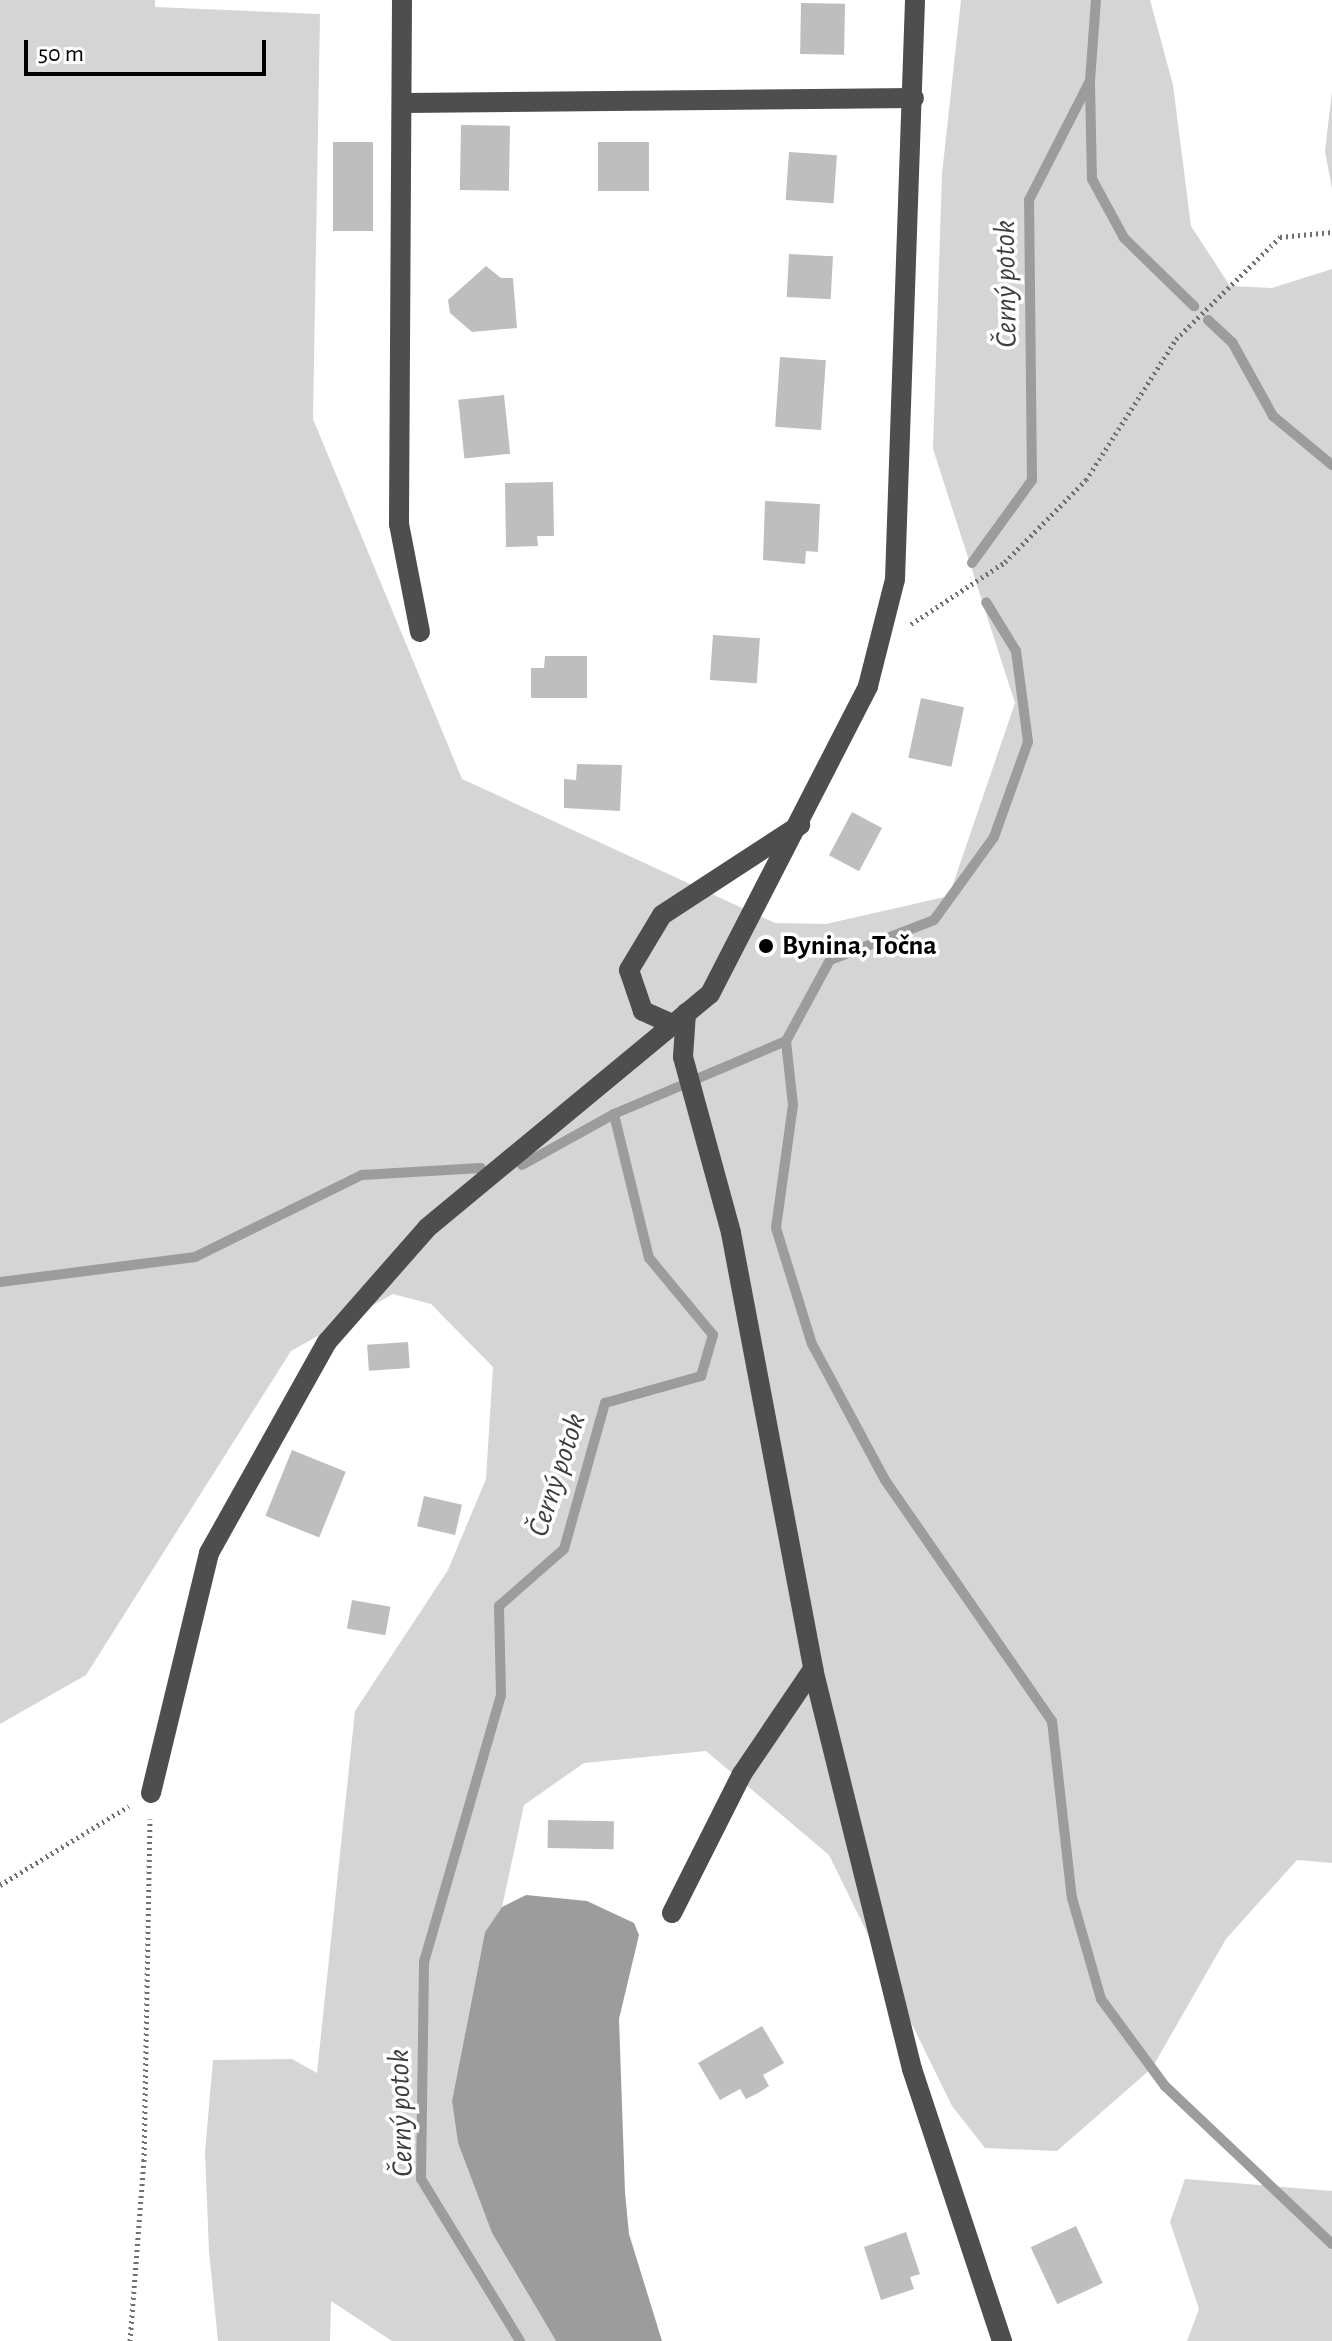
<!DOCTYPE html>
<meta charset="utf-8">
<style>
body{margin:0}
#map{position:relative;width:1332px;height:2341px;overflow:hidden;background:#fff;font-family:"Alegreya Sans",sans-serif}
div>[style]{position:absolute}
.green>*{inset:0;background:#d5d5d5}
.water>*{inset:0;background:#9c9c9c}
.stream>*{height:10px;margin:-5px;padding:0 5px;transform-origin:5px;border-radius:5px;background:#9c9c9c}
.building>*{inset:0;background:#bebebe;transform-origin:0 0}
.path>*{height:5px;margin-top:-2.5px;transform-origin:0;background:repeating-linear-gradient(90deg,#707070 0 2px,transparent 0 6px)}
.minor>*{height:20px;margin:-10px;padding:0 10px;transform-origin:10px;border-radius:10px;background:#4e4e4e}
.dots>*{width:22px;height:22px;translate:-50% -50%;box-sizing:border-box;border:4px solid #fff;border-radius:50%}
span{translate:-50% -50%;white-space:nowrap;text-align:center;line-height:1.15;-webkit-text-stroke:7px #fff;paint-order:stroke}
.poi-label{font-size:28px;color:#000;font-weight:700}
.left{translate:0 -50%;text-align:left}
.water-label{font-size:30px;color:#3d3d3d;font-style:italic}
.scale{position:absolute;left:24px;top:40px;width:242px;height:36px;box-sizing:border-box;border:4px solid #000;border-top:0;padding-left:10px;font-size:24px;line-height:28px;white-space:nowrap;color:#000;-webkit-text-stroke:6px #fff;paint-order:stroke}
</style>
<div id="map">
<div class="green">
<div style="clip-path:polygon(0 0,155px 0,155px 7px,320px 14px,313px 419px,462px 779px,775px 923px,826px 924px,949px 896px,1015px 703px,933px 449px,942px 174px,961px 0,1150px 0,1173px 85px,1191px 226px,1230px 286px,1272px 288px,1332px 269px,1332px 1863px,1297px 1860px,1226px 1939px,1152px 2068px,1057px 2151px,985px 2148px,952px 2106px,829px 1855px,706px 1751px,584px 1763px,524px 1805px,502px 1907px,485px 1932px,452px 2101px,458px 2143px,492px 2233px,556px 2341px,392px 2341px,331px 2301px,330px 2341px,218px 2341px,209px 2251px,205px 2152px,213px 2060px,292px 2059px,317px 2073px,355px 1711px,448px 1570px,486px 1479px,493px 1367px,431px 1304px,393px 1294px,291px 1351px,86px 1675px,0 1724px)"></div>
<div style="clip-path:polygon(1332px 91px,1332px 189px,1325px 151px)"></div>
<div style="clip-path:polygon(1185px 2179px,1332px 2191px,1332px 2341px,1187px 2341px,1199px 2309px,1170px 2222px)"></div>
</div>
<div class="water">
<div style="clip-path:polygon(526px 1895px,587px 1901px,634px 1923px,639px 1935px,619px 2019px,625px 2192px,629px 2234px,662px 2341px,556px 2341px,492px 2233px,458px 2143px,452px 2101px,485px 1932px,502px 1907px)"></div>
</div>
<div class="stream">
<div style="left:1090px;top:85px;width:94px;rotate:88.8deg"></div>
<div style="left:1092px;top:179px;width:67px;rotate:61.5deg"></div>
<div style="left:1124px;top:238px;width:98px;rotate:44.2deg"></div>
<div style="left:1208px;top:320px;width:33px;rotate:43deg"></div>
<div style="left:1232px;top:342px;width:85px;rotate:61deg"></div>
<div style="left:1273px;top:416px;width:77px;rotate:39.7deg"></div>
<div style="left:972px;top:563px;width:102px;rotate:-54.1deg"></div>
<div style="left:1032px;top:480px;width:280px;rotate:-90.6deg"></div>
<div style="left:1029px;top:200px;width:134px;rotate:-62.9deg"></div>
<div style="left:1090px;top:81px;width:81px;rotate:-85.8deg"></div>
<div style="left:786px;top:1041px;width:64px;rotate:83.8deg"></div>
<div style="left:793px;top:1105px;width:124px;rotate:97.9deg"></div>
<div style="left:776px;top:1228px;width:121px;rotate:72.8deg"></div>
<div style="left:812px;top:1344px;width:154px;rotate:61.8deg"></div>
<div style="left:885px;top:1480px;width:293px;rotate:55.3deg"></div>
<div style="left:1052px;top:1721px;width:178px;rotate:83.6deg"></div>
<div style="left:1072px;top:1898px;width:105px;rotate:74deg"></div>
<div style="left:1101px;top:1999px;width:108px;rotate:53.7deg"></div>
<div style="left:1165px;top:2086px;width:230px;rotate:43.4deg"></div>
<div style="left:522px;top:1165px;width:105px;rotate:-29deg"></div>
<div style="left:0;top:1282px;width:197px;rotate:-7.3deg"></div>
<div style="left:195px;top:1257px;width:186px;rotate:-26.2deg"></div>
<div style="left:362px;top:1175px;width:119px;rotate:-3.4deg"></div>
<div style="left:520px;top:2341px;width:190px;rotate:-121.4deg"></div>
<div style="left:421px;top:2179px;width:217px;rotate:-89.2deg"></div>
<div style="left:424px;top:1962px;width:278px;rotate:-73.9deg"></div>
<div style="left:501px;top:1695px;width:89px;rotate:-91.3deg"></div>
<div style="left:499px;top:1606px;width:86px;rotate:-41.2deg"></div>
<div style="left:564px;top:1549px;width:152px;rotate:-74.3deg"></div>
<div style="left:605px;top:1403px;width:100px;rotate:-15.7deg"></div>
<div style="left:701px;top:1376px;width:43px;rotate:-73.7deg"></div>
<div style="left:713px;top:1335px;width:100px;rotate:-129.7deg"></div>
<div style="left:649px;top:1258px;width:148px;rotate:-103.7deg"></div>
<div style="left:614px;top:1114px;width:187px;rotate:-23deg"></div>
<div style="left:786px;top:1041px;width:92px;rotate:-61.5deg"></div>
<div style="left:830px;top:960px;width:111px;rotate:-21deg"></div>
<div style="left:934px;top:920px;width:102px;rotate:-54.1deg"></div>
<div style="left:994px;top:837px;width:101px;rotate:-70.3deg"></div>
<div style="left:1028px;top:742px;width:92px;rotate:-97.5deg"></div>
<div style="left:1016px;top:651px;width:57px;rotate:-121.5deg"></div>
</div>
<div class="building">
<div style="left:801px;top:3px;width:44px;height:51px;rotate:1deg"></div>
<div style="left:461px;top:125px;width:49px;height:65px;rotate:1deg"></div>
<div style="left:333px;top:142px;width:40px;height:89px"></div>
<div style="left:598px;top:142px;width:51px;height:49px"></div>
<div style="left:789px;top:152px;width:48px;height:48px;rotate:4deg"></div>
<div style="left:789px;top:254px;width:44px;height:43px;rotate:3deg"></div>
<div style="clip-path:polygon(486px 266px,501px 278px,513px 278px,517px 328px,472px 332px,450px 313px,448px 300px)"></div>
<div style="left:780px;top:357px;width:46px;height:70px;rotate:4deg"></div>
<div style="left:504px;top:395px;width:59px;height:46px;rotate:84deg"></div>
<div style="clip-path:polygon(553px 482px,554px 536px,537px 536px,538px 546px,506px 547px,505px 483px)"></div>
<div style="clip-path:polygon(765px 501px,820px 504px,818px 552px,806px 551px,805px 564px,763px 560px)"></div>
<div style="left:713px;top:635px;width:47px;height:45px;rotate:4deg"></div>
<div style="clip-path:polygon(545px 656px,587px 656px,587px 698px,531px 698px,531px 668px,544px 668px)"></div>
<div style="left:921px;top:698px;width:44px;height:61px;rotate:12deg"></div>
<div style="clip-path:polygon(577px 764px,622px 765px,620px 811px,564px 808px,564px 779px,576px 780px)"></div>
<div style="left:852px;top:812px;width:34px;height:49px;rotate:28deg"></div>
<div style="left:408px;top:1342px;width:26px;height:41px;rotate:86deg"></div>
<div style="left:292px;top:1450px;width:58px;height:71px;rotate:22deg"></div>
<div style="left:424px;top:1496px;width:39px;height:31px;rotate:13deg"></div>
<div style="left:352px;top:1600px;width:39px;height:29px;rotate:10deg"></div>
<div style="left:548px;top:1820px;width:66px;height:28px;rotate:1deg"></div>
<div style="clip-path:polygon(762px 2026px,784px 2063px,763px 2075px,769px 2086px,758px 2093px,746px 2099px,740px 2089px,720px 2100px,698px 2063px)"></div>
<div style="left:1076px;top:2226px;width:63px;height:50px;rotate:65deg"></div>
<div style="clip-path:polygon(906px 2232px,920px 2274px,910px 2277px,914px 2289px,881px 2300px,864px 2247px)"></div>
</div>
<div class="path">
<div style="left:911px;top:624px;width:113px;rotate:-33.4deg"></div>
<div style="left:1005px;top:562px;width:115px;rotate:-45.4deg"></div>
<div style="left:1086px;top:480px;width:167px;rotate:-57.4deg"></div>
<div style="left:1176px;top:339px;width:146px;rotate:-44.4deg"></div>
<div style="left:1280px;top:237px;width:52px;rotate:-5.5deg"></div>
<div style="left:0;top:1885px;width:151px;rotate:-31.5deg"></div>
<div style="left:130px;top:2341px;width:181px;rotate:-85.6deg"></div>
<div style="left:144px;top:2161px;width:342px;rotate:-89deg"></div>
</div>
<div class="minor">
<div style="left:402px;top:0;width:524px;rotate:90.33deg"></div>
<div style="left:399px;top:524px;width:110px;rotate:79deg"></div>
<div style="left:405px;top:103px;width:509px;rotate:-0.56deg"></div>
<div style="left:686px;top:1013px;width:44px;rotate:93.9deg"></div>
<div style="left:683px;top:1057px;width:182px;rotate:74.7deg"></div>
<div style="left:731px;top:1233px;width:444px;rotate:79.3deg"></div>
<div style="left:813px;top:1669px;width:412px;rotate:76.1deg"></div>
<div style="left:912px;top:2069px;width:287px;rotate:71.7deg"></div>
<div style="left:672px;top:1024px;width:32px;rotate:-156deg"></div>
<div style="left:643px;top:1011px;width:43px;rotate:-108.9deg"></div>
<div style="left:629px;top:970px;width:64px;rotate:-59deg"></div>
<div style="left:662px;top:915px;width:165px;rotate:-33.1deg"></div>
<div style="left:151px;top:1793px;width:247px;rotate:-76.4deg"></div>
<div style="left:209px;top:1553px;width:242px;rotate:-60.8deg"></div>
<div style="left:327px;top:1342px;width:152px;rotate:-48.7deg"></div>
<div style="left:427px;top:1228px;width:367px;rotate:-39.6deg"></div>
<div style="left:710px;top:994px;width:346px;rotate:-62.8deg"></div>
<div style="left:868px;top:686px;width:110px;rotate:-75.8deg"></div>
<div style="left:895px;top:579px;width:579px;rotate:-88.02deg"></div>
<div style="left:672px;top:1913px;width:156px;rotate:-63.3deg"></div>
<div style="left:742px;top:1774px;width:127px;rotate:-55.9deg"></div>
</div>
<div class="dots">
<div style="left:766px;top:946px;background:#000"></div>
</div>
<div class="poi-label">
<span class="left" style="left:782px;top:946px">Bynina, Točna</span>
</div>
<div class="water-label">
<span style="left:1006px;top:284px;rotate:-91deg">Černý potok</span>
<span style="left:557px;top:1475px;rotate:-72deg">Černý potok</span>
<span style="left:401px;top:2113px;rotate:-92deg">Černý potok</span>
</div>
<div class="scale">50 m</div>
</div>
